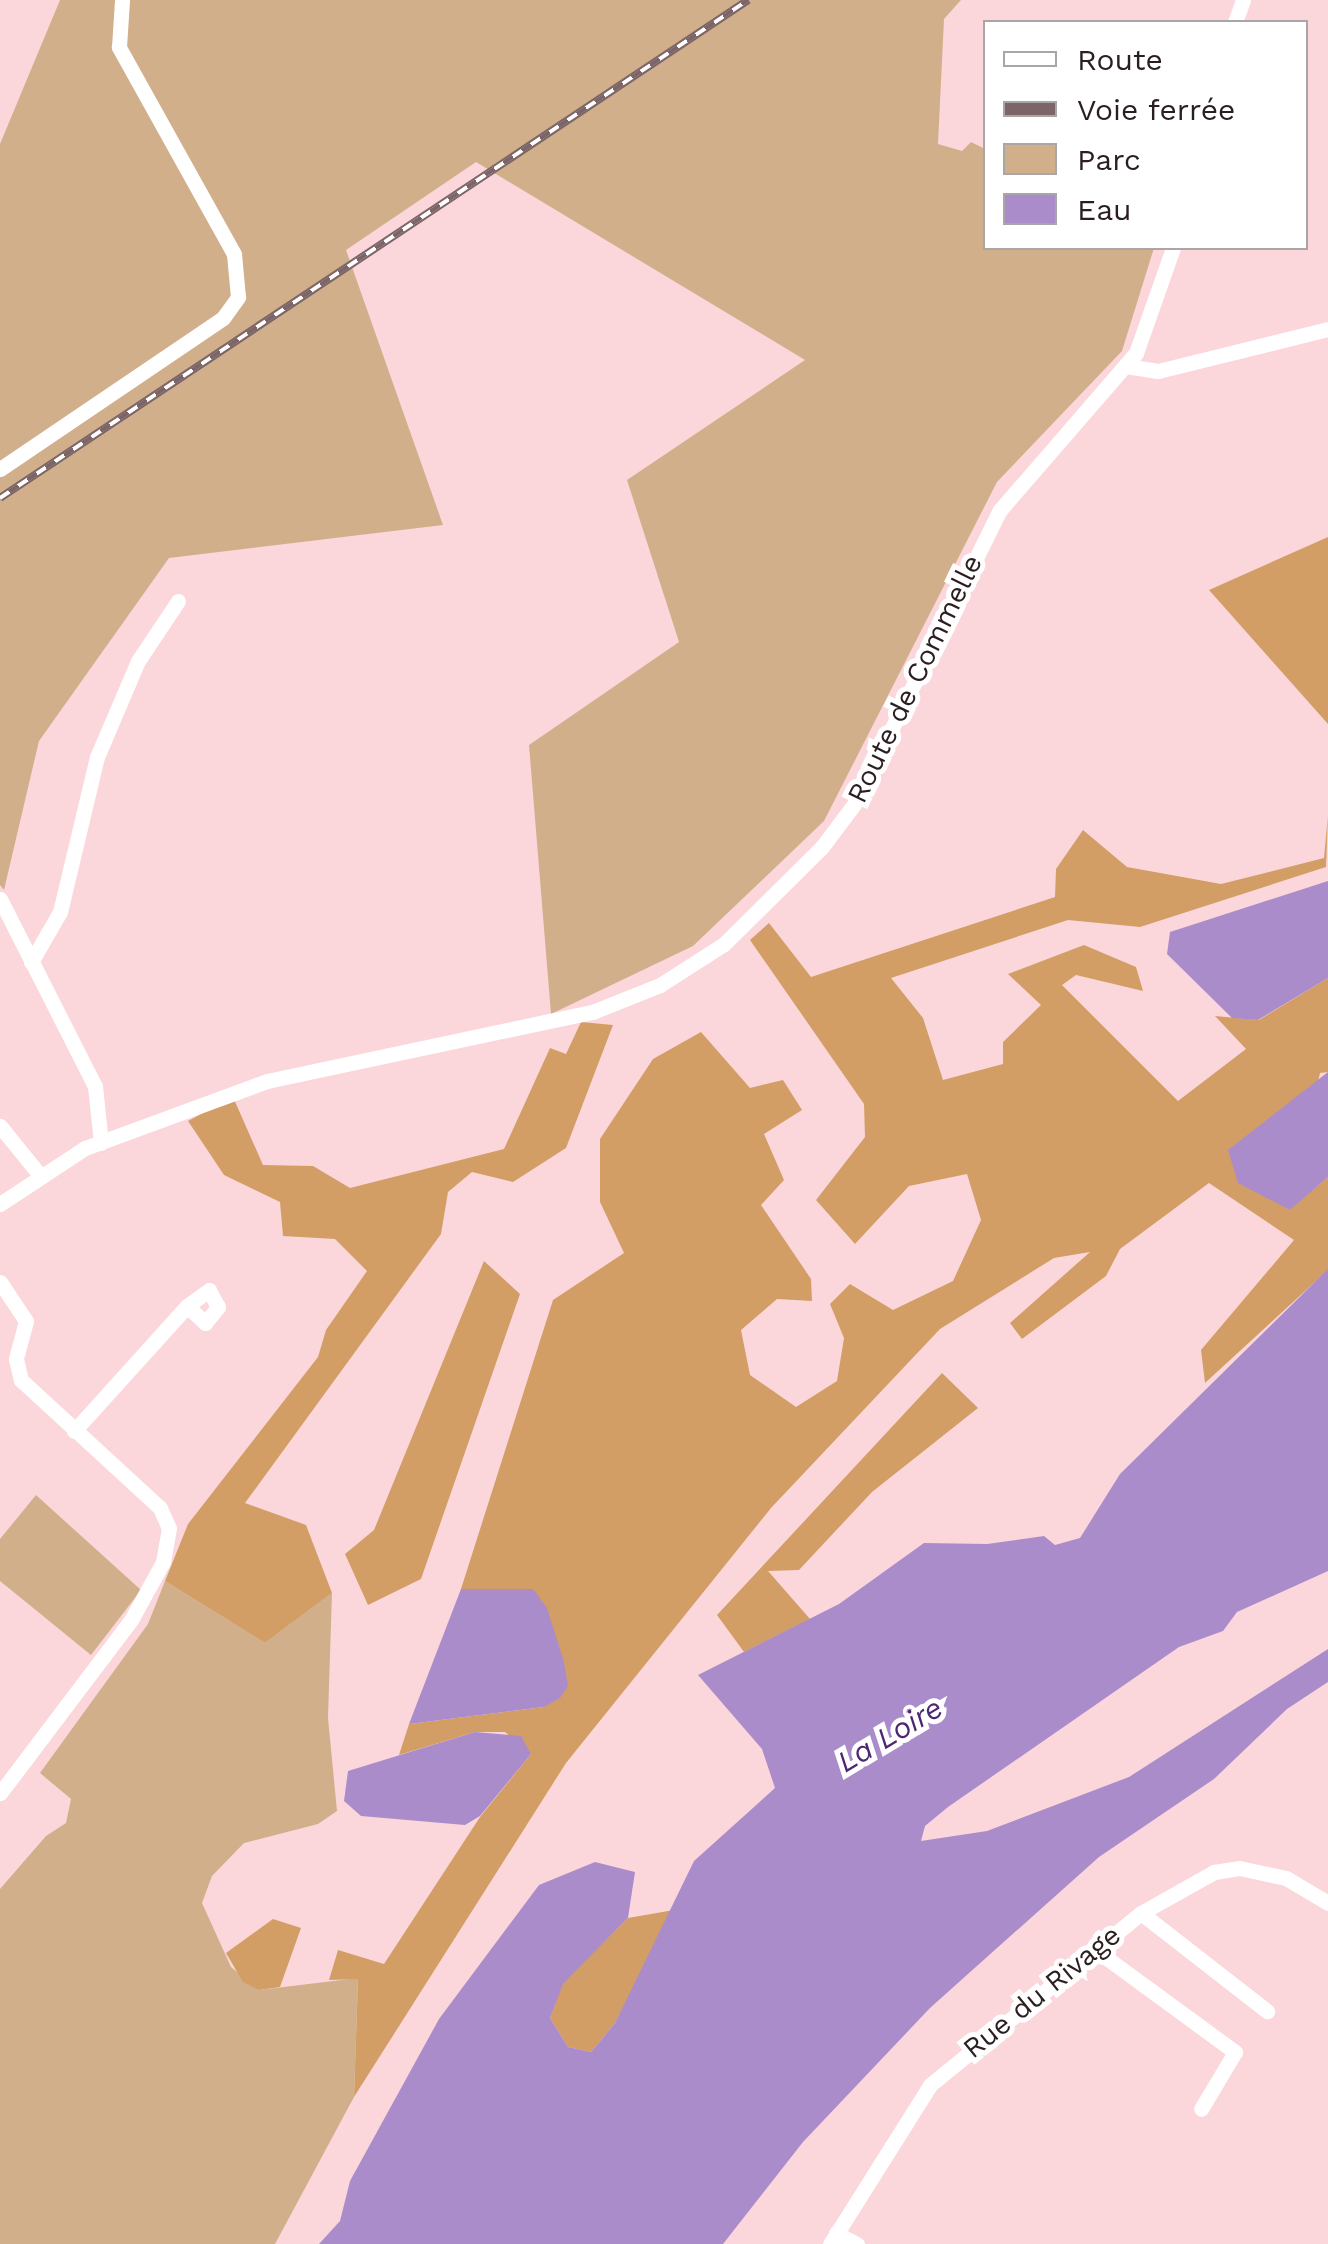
<!DOCTYPE html>
<meta charset="utf-8">
<style>
body{margin:0}
#map{position:relative;width:1328px;height:2244px;overflow:hidden;background:#fbd7dc;font-family:"Work Sans",sans-serif}
div>[style]{position:absolute}
.green>*{inset:0;background:#d1af8b}
.forest>*{inset:0;background:#d29e66}
.water>*{inset:0;background:#aa8cca}
.minor>*{height:15px;margin:-7.5px;padding:0 7.5px;transform-origin:7.5px;border-radius:7.5px;background:#fff}
.rail>*{height:8px;margin-top:-4px;transform-origin:0;background:repeating-linear-gradient(90deg,#fff 0 11px,#7b6569 0 22px);box-sizing:border-box;border-block:2px solid #7b6569}
span{translate:-50% -50%;white-space:nowrap;text-align:center;line-height:1.15;-webkit-text-stroke:10px #fff;paint-order:stroke}
.street-label{font-size:28px;color:#2b1e20}
.water-label{font-size:30px;color:#4f2671;font-style:italic}
.legend{position:absolute;left:983px;top:20px;width:325px;height:230px;box-sizing:border-box;background:#fff;border:2px solid #aaa5a6;margin:0;padding:12px 18px;list-style:none;font-size:30px;color:#2b1e20}
.legend li{display:flex;align-items:center;gap:20px;height:50px}
.legend b{width:50px;border:2px solid #aaa5a6}
</style>
<div id="map">
<div class="green">
<div style="clip-path:polygon(60px 0,961px 0,944px 19px,938px 144px,962px 151px,971px 142px,985px 149px,986px 248px,1154px 248px,1122px 351px,997px 482px,824px 821px,693px 946px,551px 1014px,529px 745px,679px 642px,627px 480px,805px 360px,476px 162px,346px 250px,443px 525px,169px 558px,39px 741px,4px 890px,0 885px,0 144px)"></div>
<div style="clip-path:polygon(36px 1495px,141px 1590px,91px 1655px,0 1581px,0 1539px)"></div>
<div style="clip-path:polygon(165px 1581px,265px 1643px,332px 1593px,328px 1718px,337px 1811px,318px 1824px,244px 1843px,212px 1876px,202px 1903px,231px 1967px,259px 1990px,358px 1978px,354px 2097px,275px 2244px,0 2244px,0 1889px,46px 1836px,66px 1823px,71px 1799px,40px 1773px,148px 1624px)"></div>
</div>
<div class="forest">
<div style="clip-path:polygon(1328px 537px,1328px 724px,1209px 590px)"></div>
<div style="clip-path:polygon(1328px 815px,1326px 867px,1140px 927px,1068px 920px,891px 978px,923px 1018px,943px 1080px,1003px 1064px,1003px 1042px,1041px 1005px,1008px 974px,1084px 945px,1136px 967px,1143px 991px,1076px 975px,1062px 985px,1178px 1101px,1246px 1049px,1215px 1016px,1259px 1020px,1328px 978px,1328px 1072px,1320px 1073px,1289px 1210px,1328px 1177px,1328px 1270px,1205px 1383px,1201px 1350px,1294px 1240px,1209px 1183px,1120px 1249px,1106px 1276px,1022px 1339px,1010px 1323px,1090px 1252px,1054px 1258px,940px 1329px,771px 1508px,566px 1763px,354px 2097px,358px 1979px,329px 1980px,338px 1950px,384px 1964px,480px 1817px,531px 1754px,505px 1732px,475px 1732px,399px 1755px,409px 1724px,544px 1707px,533px 1589px,461px 1589px,553px 1300px,624px 1253px,600px 1202px,600px 1139px,653px 1059px,701px 1032px,750px 1088px,783px 1080px,802px 1110px,764px 1134px,784px 1180px,761px 1205px,811px 1279px,812px 1301px,777px 1299px,741px 1330px,750px 1375px,796px 1407px,837px 1381px,844px 1338px,830px 1304px,850px 1284px,893px 1310px,953px 1281px,981px 1220px,967px 1174px,909px 1186px,855px 1244px,816px 1200px,865px 1137px,864px 1104px,750px 940px,769px 923px,811px 977px,1055px 897px,1056px 869px,1083px 830px,1127px 867px,1221px 884px,1324px 858px)"></div>
<div style="clip-path:polygon(581px 1022px,613px 1025px,566px 1148px,513px 1182px,472px 1172px,448px 1192px,441px 1234px,245px 1503px,306px 1525px,332px 1593px,265px 1643px,165px 1581px,188px 1524px,318px 1357px,326px 1330px,367px 1271px,335px 1239px,283px 1236px,280px 1202px,224px 1175px,188px 1121px,233px 1097px,263px 1165px,313px 1166px,350px 1188px,504px 1149px,550px 1048px,566px 1054px)"></div>
<div style="clip-path:polygon(484px 1261px,520px 1294px,421px 1579px,368px 1605px,345px 1554px,374px 1530px)"></div>
<div style="clip-path:polygon(942px 1373px,978px 1408px,872px 1492px,799px 1570px,768px 1571px,810px 1619px,744px 1652px,717px 1615px)"></div>
<div style="clip-path:polygon(674px 1910px,615px 2023px,591px 2052px,568px 2047px,550px 2018px,562px 1984px,628px 1918px)"></div>
<div style="clip-path:polygon(273px 1919px,301px 1928px,280px 1987px,259px 1990px,243px 1982px,226px 1953px)"></div>
</div>
<div class="water">
<div style="clip-path:polygon(1328px 881px,1328px 978px,1258px 1020px,1232px 1018px,1167px 954px,1170px 932px)"></div>
<div style="clip-path:polygon(1328px 1072px,1328px 1177px,1290px 1210px,1238px 1183px,1228px 1150px)"></div>
<div style="clip-path:polygon(1328px 1269px,1328px 1571px,1237px 1612px,1223px 1631px,1179px 1647px,948px 1807px,925px 1826px,921px 1841px,987px 1831px,1129px 1777px,1328px 1649px,1328px 1682px,1287px 1709px,1214px 1779px,1099px 1857px,930px 2008px,803px 2142px,723px 2244px,319px 2244px,340px 2221px,350px 2181px,439px 2019px,539px 1885px,595px 1862px,635px 1872px,628px 1918px,563px 1984px,550px 2018px,568px 2047px,591px 2052px,615px 2023px,694px 1861px,775px 1788px,762px 1749px,698px 1675px,839px 1604px,924px 1543px,987px 1544px,1044px 1536px,1055px 1545px,1080px 1538px,1120px 1474px)"></div>
<div style="clip-path:polygon(461px 1589px,533px 1589px,547px 1608px,564px 1662px,568px 1686px,560px 1698px,544px 1707px,409px 1724px)"></div>
<div style="clip-path:polygon(475px 1732px,521px 1736px,531px 1754px,480px 1816px,465px 1825px,361px 1816px,344px 1801px,348px 1771px)"></div>
</div>
<div class="minor">
<div style="left:1235px;top:22px;width:23px;rotate:-70deg"></div>
<div style="left:1126px;top:366px;width:32px;rotate:9deg"></div>
<div style="left:1158px;top:371px;width:175px;rotate:-13.9deg"></div>
<div style="left:0;top:469px;width:269px;rotate:-34.1deg"></div>
<div style="left:223px;top:318px;width:26px;rotate:-54deg"></div>
<div style="left:238px;top:297px;width:43px;rotate:-95.3deg"></div>
<div style="left:234px;top:254px;width:237px;rotate:-119.1deg"></div>
<div style="left:119px;top:47px;width:47px;rotate:-86.3deg"></div>
<div style="left:0;top:899px;width:210px;rotate:63.1deg"></div>
<div style="left:95px;top:1086px;width:57px;rotate:84deg"></div>
<div style="left:31px;top:962px;width:58px;rotate:-59.9deg"></div>
<div style="left:60px;top:912px;width:159px;rotate:-76.6deg"></div>
<div style="left:97px;top:757px;width:104px;rotate:-66.9deg"></div>
<div style="left:138px;top:661px;width:72px;rotate:-56.3deg"></div>
<div style="left:0;top:1126px;width:60px;rotate:51deg"></div>
<div style="left:0;top:1204px;width:102px;rotate:-33.4deg"></div>
<div style="left:85px;top:1148px;width:194px;rotate:-20.2deg"></div>
<div style="left:267px;top:1081px;width:335px;rotate:-12deg"></div>
<div style="left:595px;top:1011px;width:70px;rotate:-21.8deg"></div>
<div style="left:660px;top:985px;width:76px;rotate:-32.6deg"></div>
<div style="left:724px;top:944px;width:138px;rotate:-44.7deg"></div>
<div style="left:822px;top:847px;width:55px;rotate:-53.1deg"></div>
<div style="left:855px;top:803px;width:327px;rotate:-63.7deg"></div>
<div style="left:1000px;top:510px;width:208px;rotate:-49.1deg"></div>
<div style="left:1136px;top:353px;width:111px;rotate:-70.6deg"></div>
<div style="left:0;top:1282px;width:47px;rotate:56.3deg"></div>
<div style="left:26px;top:1321px;width:39px;rotate:105deg"></div>
<div style="left:16px;top:1359px;width:22px;rotate:77deg"></div>
<div style="left:21px;top:1380px;width:189px;rotate:42.6deg"></div>
<div style="left:160px;top:1508px;width:22px;rotate:66deg"></div>
<div style="left:169px;top:1528px;width:35px;rotate:100deg"></div>
<div style="left:163px;top:1562px;width:66px;rotate:118.9deg"></div>
<div style="left:131px;top:1620px;width:217px;rotate:127.1deg"></div>
<div style="left:74px;top:1431px;width:169px;rotate:-47.9deg"></div>
<div style="left:187px;top:1306px;width:25px;rotate:43deg"></div>
<div style="left:205px;top:1323px;width:21px;rotate:-51deg"></div>
<div style="left:218px;top:1307px;width:19px;rotate:-118deg"></div>
<div style="left:209px;top:1290px;width:27px;rotate:144deg"></div>
<div style="left:1141px;top:1913px;width:160px;rotate:37.9deg"></div>
<div style="left:1093px;top:1948px;width:176px;rotate:36.2deg"></div>
<div style="left:1235px;top:2052px;width:66px;rotate:120.8deg"></div>
<div style="left:836px;top:2233px;width:24px;rotate:28deg"></div>
<div style="left:830px;top:2244px;width:188px;rotate:-57.8deg"></div>
<div style="left:930px;top:2085px;width:272px;rotate:-39.2deg"></div>
<div style="left:1141px;top:1913px;width:84px;rotate:-29.3deg"></div>
<div style="left:1214px;top:1872px;width:25px;rotate:-9deg"></div>
<div style="left:1239px;top:1868px;width:48px;rotate:12deg"></div>
<div style="left:1286px;top:1878px;width:49px;rotate:30.8deg"></div>
</div>
<div class="rail">
<div style="left:0;top:498px;width:899px;rotate:-33.65deg"></div>
</div>
<div class="street-label">
<span style="left:915px;top:679px;rotate:-64deg">Route de Commelle</span>
<span style="left:1042px;top:1992px;rotate:-39deg">Rue du Rivage</span>
</div>
<div class="water-label">
<span style="left:890px;top:1735px;rotate:-31deg">La Loire</span>
</div>
<ul class="legend">
<li><b style="height:12px;background:#fff"></b>Route</li>
<li><b style="height:12px;background:#7b6569"></b>Voie ferrée</li>
<li><b style="height:28px;background:#d1af8b"></b>Parc</li>
<li><b style="height:28px;background:#aa8cca"></b>Eau</li>
</ul>
</div>
